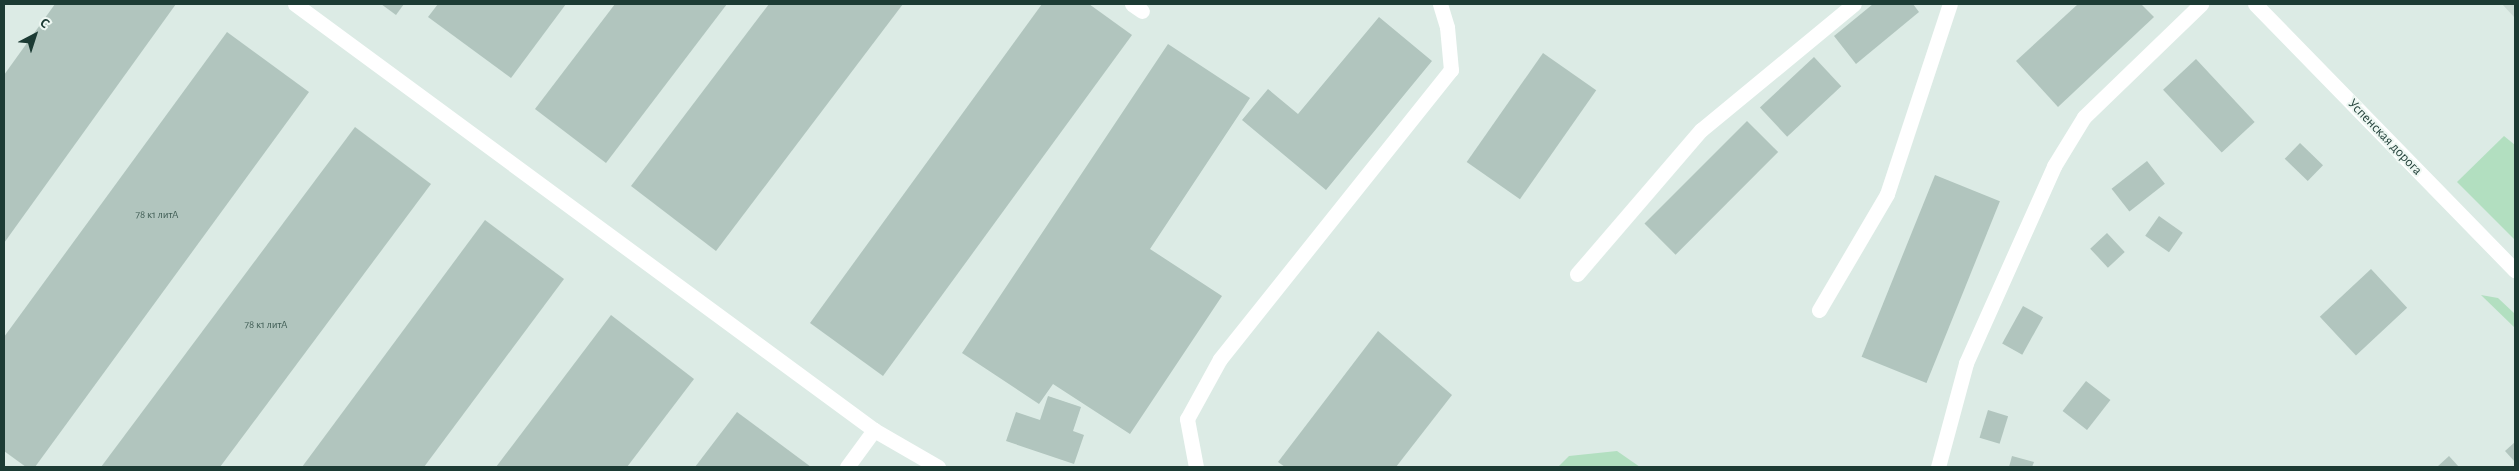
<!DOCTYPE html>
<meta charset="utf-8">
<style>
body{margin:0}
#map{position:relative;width:2519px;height:471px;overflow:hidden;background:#dcebe5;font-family:"Alegreya Sans",sans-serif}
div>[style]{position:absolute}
.built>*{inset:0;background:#cadad4}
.green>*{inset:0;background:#b2dfc0}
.building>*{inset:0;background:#b1c5be;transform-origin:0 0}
.minor>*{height:15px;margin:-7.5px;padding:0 7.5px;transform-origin:7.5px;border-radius:7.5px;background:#fff}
span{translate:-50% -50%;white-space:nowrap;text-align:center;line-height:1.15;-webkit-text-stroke:4px #edf7f2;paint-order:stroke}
.number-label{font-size:11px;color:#415e56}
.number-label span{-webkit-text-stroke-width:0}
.street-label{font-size:14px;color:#1c3b34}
.frame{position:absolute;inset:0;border:5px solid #1c3b34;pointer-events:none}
.north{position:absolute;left:10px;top:10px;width:50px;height:50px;-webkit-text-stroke:4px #edf7f2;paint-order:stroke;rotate:40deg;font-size:14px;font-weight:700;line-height:20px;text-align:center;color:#1c3b34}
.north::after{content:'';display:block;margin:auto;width:18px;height:22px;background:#1c3b34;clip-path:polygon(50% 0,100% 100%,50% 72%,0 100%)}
</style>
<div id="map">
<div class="built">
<div style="clip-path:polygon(2502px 4px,2515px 4px,2515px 18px)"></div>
</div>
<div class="green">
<div style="clip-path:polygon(2504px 136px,2515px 145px,2515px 240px,2457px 182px)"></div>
<div style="clip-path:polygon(2481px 295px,2498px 298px,2515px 314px,2515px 328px)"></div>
<div style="clip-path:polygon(1617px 451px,1640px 467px,1558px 467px,1569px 456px)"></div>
</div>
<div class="building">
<div style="clip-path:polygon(55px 4px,176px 4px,4px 243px,4px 75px)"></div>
<div style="clip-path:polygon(381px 4px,404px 4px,396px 15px)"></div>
<div style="clip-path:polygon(438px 4px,566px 4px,511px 78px,428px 17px)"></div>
<div style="clip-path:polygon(615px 4px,727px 4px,606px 163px,535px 109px)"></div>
<div style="clip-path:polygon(769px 4px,903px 4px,716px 251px,631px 186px)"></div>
<div style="clip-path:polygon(1042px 4px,1089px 4px,1132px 35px,883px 376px,810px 323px)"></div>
<div style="clip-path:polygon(1873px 4px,1913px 4px,1919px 12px,1856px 64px,1834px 36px)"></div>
<div style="clip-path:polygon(2078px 4px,2141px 4px,2154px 17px,2058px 107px,2016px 61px)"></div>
<div style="clip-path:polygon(1379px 17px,1432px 61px,1326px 190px,1242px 120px,1268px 89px,1298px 114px)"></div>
<div style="clip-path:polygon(227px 32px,309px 92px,35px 467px,26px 467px,4px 451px,4px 337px)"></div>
<div style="clip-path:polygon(1168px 44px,1250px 98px,1150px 249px,1222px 296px,1130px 434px,1053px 384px,1039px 404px,962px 353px)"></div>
<div style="left:1543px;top:53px;width:65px;height:133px;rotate:35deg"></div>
<div style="left:1814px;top:57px;width:40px;height:74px;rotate:47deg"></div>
<div style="left:2196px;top:59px;width:86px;height:45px;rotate:47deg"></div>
<div style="left:1747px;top:121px;width:44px;height:145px;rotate:45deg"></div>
<div style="clip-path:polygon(355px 127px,431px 184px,220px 467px,101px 467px)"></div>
<div style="left:2300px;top:143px;width:32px;height:22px;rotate:44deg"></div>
<div style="left:2147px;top:161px;width:29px;height:45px;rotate:52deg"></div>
<div style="left:1935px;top:175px;width:70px;height:196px;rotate:22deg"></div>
<div style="left:2159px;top:216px;width:29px;height:24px;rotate:35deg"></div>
<div style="clip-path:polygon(485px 220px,564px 279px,424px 467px,302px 467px)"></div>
<div style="left:2107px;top:233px;width:26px;height:23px;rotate:47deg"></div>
<div style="left:2371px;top:269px;width:53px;height:70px;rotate:47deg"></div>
<div style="left:2023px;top:306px;width:23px;height:43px;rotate:29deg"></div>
<div style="clip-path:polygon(611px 315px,694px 379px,627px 467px,496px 467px)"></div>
<div style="clip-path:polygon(1378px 331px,1452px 395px,1396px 467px,1285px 467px,1278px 462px)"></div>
<div style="left:2086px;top:381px;width:31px;height:38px;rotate:38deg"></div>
<div style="clip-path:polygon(1048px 396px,1081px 407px,1073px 431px,1084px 435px,1074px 464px,1006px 441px,1016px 412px,1040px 420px)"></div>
<div style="left:1988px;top:410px;width:21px;height:29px;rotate:17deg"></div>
<div style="clip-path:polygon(737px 412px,811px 467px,695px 467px)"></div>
<div style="clip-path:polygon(2515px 442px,2515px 462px,2505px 451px)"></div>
<div style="clip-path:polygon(2012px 456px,2034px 462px,2032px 467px,2009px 467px)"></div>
<div style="clip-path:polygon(2449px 456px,2459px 467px,2437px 467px)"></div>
</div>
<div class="minor">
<div style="left:295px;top:4px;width:719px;rotate:36.34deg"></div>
<div style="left:874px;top:430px;width:74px;rotate:30deg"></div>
<div style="left:1132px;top:4px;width:12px;rotate:35deg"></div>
<div style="left:2255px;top:4px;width:372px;rotate:45.7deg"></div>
<div style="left:1577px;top:274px;width:190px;rotate:-49.3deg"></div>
<div style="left:1701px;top:130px;width:198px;rotate:-39.5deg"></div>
<div style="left:1819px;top:310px;width:134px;rotate:-59.6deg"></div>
<div style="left:1887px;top:194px;width:200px;rotate:-71.7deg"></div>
<div style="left:847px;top:467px;width:46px;rotate:-53.9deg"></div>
<div style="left:1196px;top:467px;width:49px;rotate:-100.6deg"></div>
<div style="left:1187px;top:419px;width:68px;rotate:-61.2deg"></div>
<div style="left:1220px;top:359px;width:370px;rotate:-51.4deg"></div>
<div style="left:1451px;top:70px;width:43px;rotate:-95.3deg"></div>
<div style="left:1447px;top:27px;width:24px;rotate:-107deg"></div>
<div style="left:1938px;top:467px;width:108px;rotate:-74.9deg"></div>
<div style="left:1966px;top:363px;width:216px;rotate:-65.9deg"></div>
<div style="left:2054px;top:166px;width:57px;rotate:-58.5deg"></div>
<div style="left:2084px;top:117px;width:163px;rotate:-44deg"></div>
</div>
<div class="number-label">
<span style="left:157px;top:215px">78 к1 литА</span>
<span style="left:266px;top:325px">78 к1 литА</span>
</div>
<div class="street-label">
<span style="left:2385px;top:137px;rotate:46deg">Успенская дорога</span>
</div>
<div class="frame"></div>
<div class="north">С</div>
</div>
